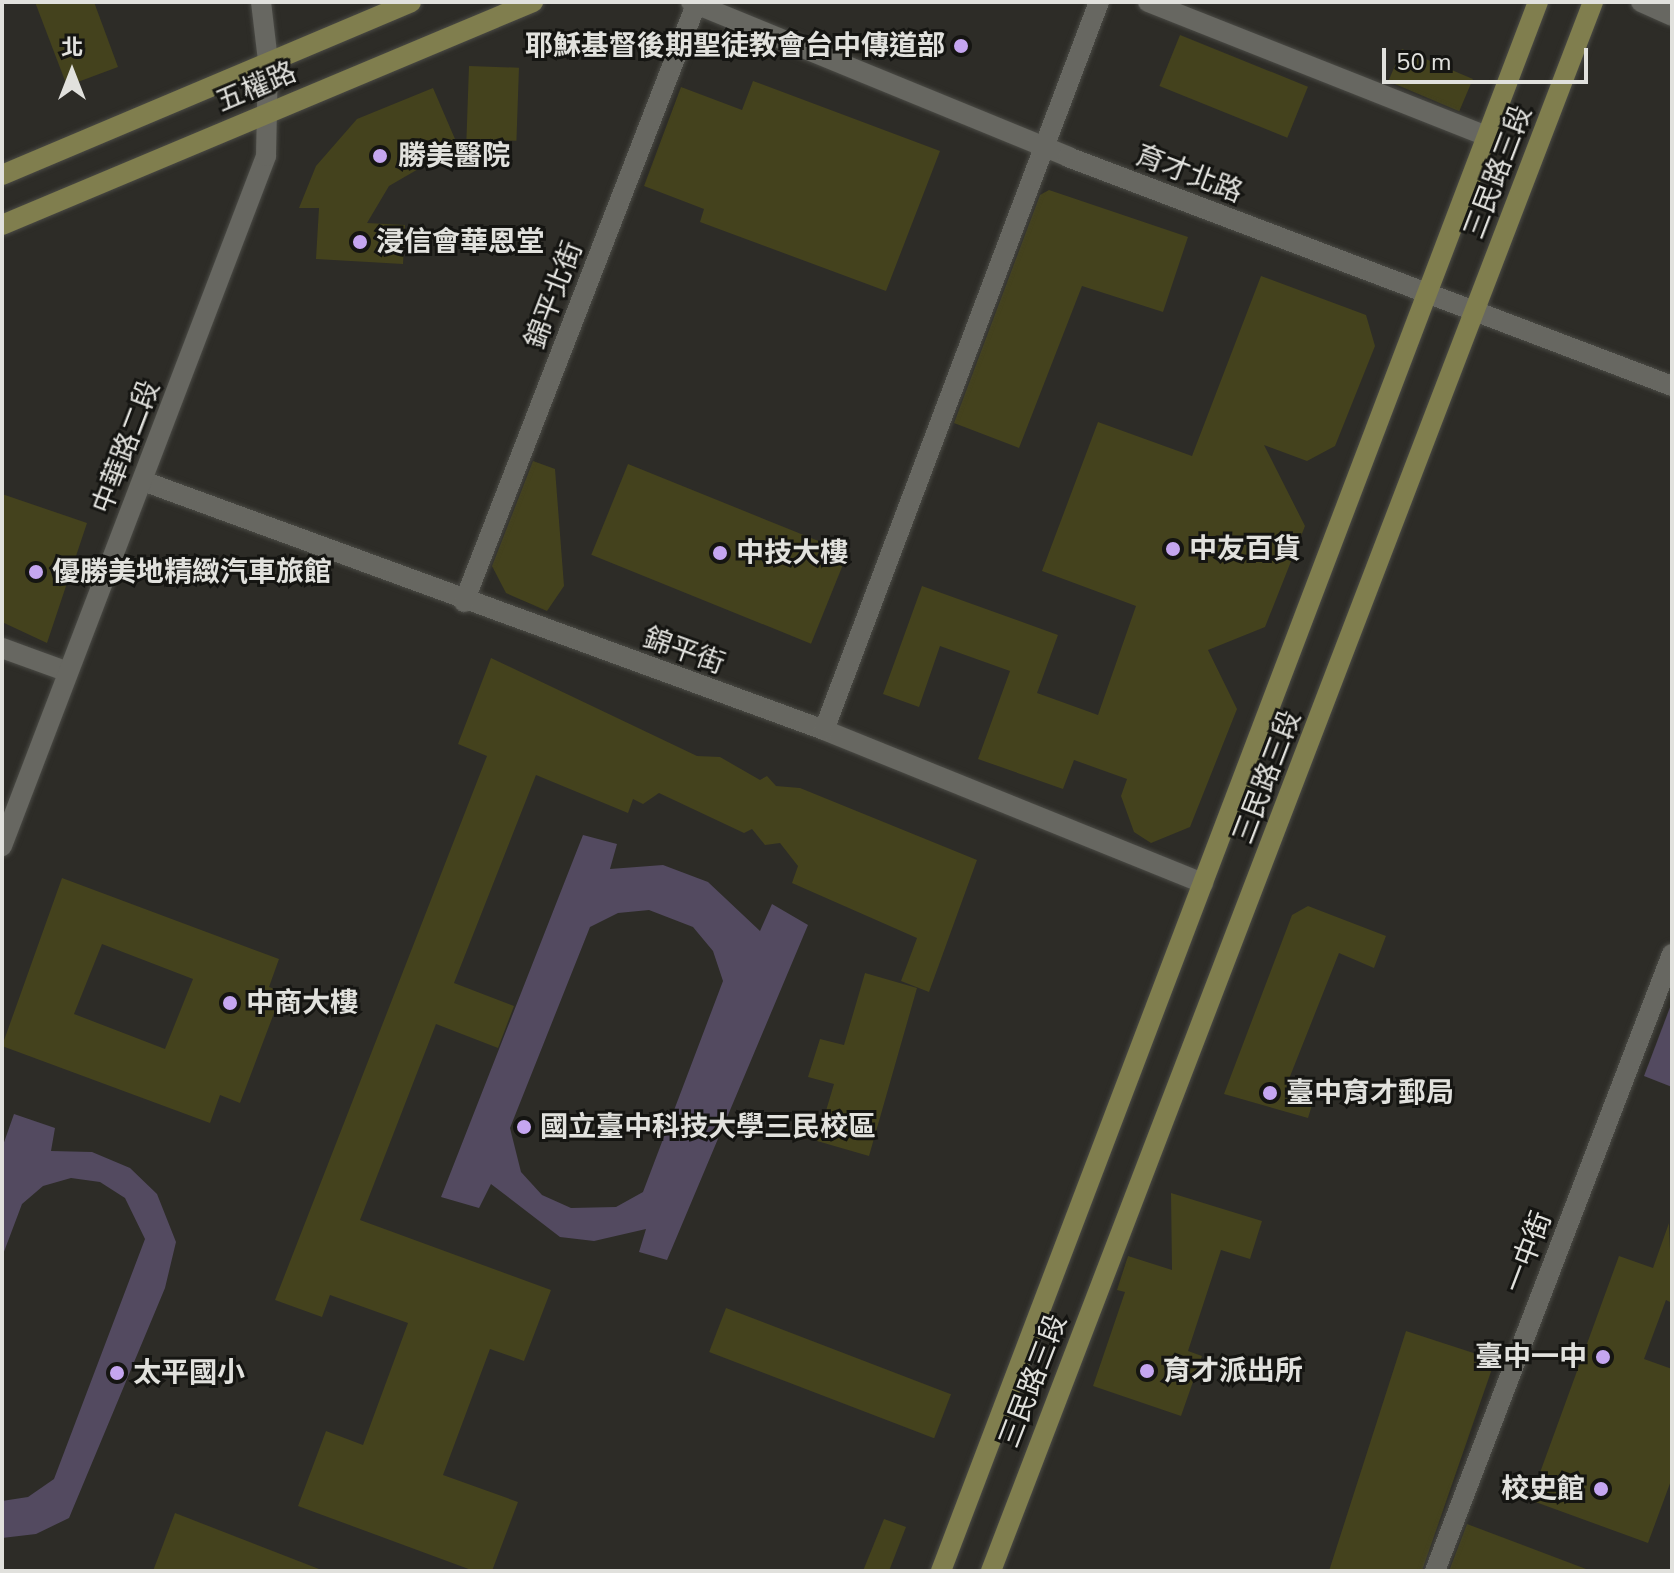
<!DOCTYPE html>
<meta charset="utf-8">
<style>
body{margin:0}
#map{position:relative;width:1674px;height:1573px;overflow:hidden;background:#2d2c27;font-family:"Nunito Sans","Noto Sans TC",sans-serif}
div>[style]{position:absolute}
.green>*{inset:0;background:#534a60}
.building>*{inset:0;background:#44421d;transform-origin:0 0}
.roads{filter:drop-shadow(0 0 2px #4a4a45) drop-shadow(0 0 2px #4a4a45)}
.minor>*{height:20px;margin:-10px;padding:0 10px;transform-origin:10px;border-radius:10px;background:#676761}
.tertiary>*{height:20px;margin:-10px;padding:0 10px;transform-origin:10px;border-radius:10px;background:#676761}
.secondary>*{height:20px;margin:-10px;padding:0 10px;transform-origin:10px;border-radius:10px;background:#807e4e}
.dots>*{width:22px;height:22px;translate:-50% -50%;box-sizing:border-box;border:4px solid #151512;border-radius:50%}
span{translate:-50% -50%;white-space:nowrap;text-align:center;line-height:1.15;-webkit-text-stroke:6px #151512;paint-order:stroke}
.poi-label{font-size:28px;color:#e1e1dd;font-weight:700}
.right{translate:-100% -50%;text-align:right}
.left{translate:0 -50%;text-align:left}
.street-label{font-size:28px;color:#e1e1dd}
.frame{position:absolute;inset:0;border:4px solid #e1e1dd;pointer-events:none}
.north{position:absolute;left:32px;top:32px;width:80px;height:80px;-webkit-text-stroke:6px #151512;paint-order:stroke;rotate:0deg;font-size:22px;font-weight:700;line-height:32px;text-align:center;color:#e1e1dd}
.north::after{content:'';display:block;margin:auto;width:28px;height:36px;background:#e1e1dd;clip-path:polygon(50% 0,100% 100%,50% 72%,0 100%)}
.scale{position:absolute;left:1382px;top:48px;width:206px;height:36px;box-sizing:border-box;border:4px solid #e1e1dd;border-top:0;padding-left:10px;font-size:24px;line-height:28px;white-space:nowrap;color:#e1e1dd;-webkit-text-stroke:6px #151512;paint-order:stroke}
</style>
<div id="map">
<div class="green">
<div style="clip-path:polygon(evenodd,583px 835px,617px 844px,610px 869px,663px 865px,708px 882px,760px 931px,772px 904px,808px 925px,667px 1260px,639px 1252px,646px 1229px,594px 1241px,560px 1237px,491px 1184px,479px 1208px,441px 1197px,583px 835px,649px 910px,693px 927px,713px 951px,723px 981px,643px 1192px,616px 1207px,571px 1208px,542px 1195px,521px 1172px,510px 1128px,590px 927px,618px 913px,649px 910px)"></div>
<div style="clip-path:polygon(1672px 1002px,1672px 1087px,1644px 1076px)"></div>
<div style="clip-path:polygon(14px 1114px,55px 1128px,51px 1151px,92px 1152px,130px 1168px,157px 1194px,176px 1242px,165px 1288px,69px 1518px,36px 1534px,2px 1538px,2px 1501px,28px 1497px,54px 1479px,145px 1239px,125px 1198px,100px 1182px,71px 1178px,43px 1186px,22px 1204px,2px 1257px,2px 1148px)"></div>
</div>
<div class="building">
<div style="clip-path:polygon(35px 2px,94px 2px,118px 67px,67px 86px)"></div>
<div style="left:1180px;top:35px;width:138px;height:55px;rotate:22deg"></div>
<div style="left:1402px;top:49px;width:77px;height:35px;rotate:23deg"></div>
<div style="left:469px;top:66px;width:50px;height:73px;rotate:2deg"></div>
<div style="clip-path:polygon(753px 81px,940px 151px,886px 291px,700px 222px,704px 209px,644px 186px,681px 87px,742px 110px)"></div>
<div style="clip-path:polygon(433px 88px,458px 146px,389px 186px,367px 223px,405px 225px,403px 264px,316px 259px,319px 208px,299px 208px,316px 166px,357px 119px)"></div>
<div style="clip-path:polygon(1049px 190px,1188px 237px,1163px 312px,1082px 286px,1019px 448px,954px 423px,1040px 195px)"></div>
<div style="clip-path:polygon(1261px 276px,1366px 315px,1375px 346px,1335px 446px,1307px 461px,1264px 445px,1305px 526px,1265px 627px,1208px 650px,1237px 709px,1190px 827px,1151px 843px,1134px 832px,1121px 796px,1127px 779px,1074px 760px,1063px 789px,978px 759px,1010px 671px,940px 646px,919px 707px,883px 694px,922px 586px,1058px 635px,1037px 693px,1098px 715px,1136px 606px,1042px 571px,1098px 422px,1192px 456px)"></div>
<div style="clip-path:polygon(533px 461px,555px 469px,564px 586px,547px 611px,506px 593px,492px 566px)"></div>
<div style="left:628px;top:464px;width:237px;height:98px;rotate:22deg"></div>
<div style="clip-path:polygon(2px 494px,87px 523px,47px 643px,2px 622px)"></div>
<div style="clip-path:polygon(491px 658px,697px 756px,720px 757px,760px 780px,767px 776px,776px 786px,800px 788px,977px 860px,929px 992px,901px 981px,917px 938px,792px 883px,798px 866px,780px 843px,765px 845px,752px 829px,744px 833px,659px 793px,643px 804px,633px 799px,628px 813px,536px 775px,454px 983px,514px 1006px,498px 1048px,436px 1024px,360px 1220px,551px 1290px,524px 1361px,490px 1349px,443px 1475px,518px 1502px,492px 1571px,474px 1571px,298px 1506px,326px 1431px,363px 1445px,408px 1323px,330px 1295px,322px 1317px,275px 1300px,487px 756px,458px 744px)"></div>
<div style="clip-path:polygon(evenodd,62px 878px,279px 959px,269px 987px,282px 992px,240px 1103px,220px 1095px,210px 1123px,2px 1046px,62px 878px,102px 944px,193px 979px,165px 1049px,74px 1014px,102px 944px)"></div>
<div style="clip-path:polygon(1308px 906px,1386px 936px,1374px 968px,1339px 953px,1287px 1084px,1316px 1092px,1308px 1118px,1224px 1094px,1292px 915px)"></div>
<div style="clip-path:polygon(865px 973px,917px 988px,869px 1156px,817px 1141px,834px 1084px,808px 1077px,820px 1039px,844px 1045px)"></div>
<div style="clip-path:polygon(1171px 1193px,1262px 1221px,1250px 1259px,1221px 1250px,1188px 1351px,1202px 1356px,1181px 1416px,1093px 1386px,1125px 1292px,1117px 1290px,1128px 1256px,1172px 1270px)"></div>
<div style="clip-path:polygon(1669px 1223px,1672px 1303px,1666px 1300px,1644px 1359px,1672px 1369px,1672px 1478px,1648px 1543px,1530px 1500px,1619px 1256px,1653px 1268px)"></div>
<div style="left:726px;top:1308px;width:241px;height:47px;rotate:21deg"></div>
<div style="clip-path:polygon(1406px 1331px,1495px 1360px,1422px 1571px,1329px 1571px)"></div>
<div style="clip-path:polygon(175px 1513px,319px 1569px,319px 1571px,153px 1571px)"></div>
<div style="clip-path:polygon(884px 1519px,906px 1527px,889px 1571px,863px 1571px)"></div>
<div style="clip-path:polygon(1467px 1524px,1586px 1569px,1586px 1571px,1449px 1571px)"></div>
</div>
<div class="roads">
<div class="minor">
<div style="left:691px;top:2px;width:408px;rotate:22.3deg"></div>
<div style="left:1068px;top:157px;width:646px;rotate:20.76deg"></div>
<div style="left:1148px;top:2px;width:369px;rotate:21.6deg"></div>
<div style="left:1641px;top:2px;width:34px;rotate:24deg"></div>
<div style="left:143px;top:481px;width:725px;rotate:20.08deg"></div>
<div style="left:824px;top:730px;width:409px;rotate:22deg"></div>
<div style="left:464px;top:602px;width:638px;rotate:-68.78deg"></div>
<div style="left:2px;top:648px;width:70px;rotate:20deg"></div>
<div style="left:824px;top:730px;width:778px;rotate:-69.31deg"></div>
<div style="left:2px;top:846px;width:739px;rotate:-69.06deg"></div>
<div style="left:266px;top:156px;width:95px;rotate:-88.8deg"></div>
</div>
<div class="tertiary">
<div style="left:261px;top:2px;width:59px;rotate:83.2deg"></div>
<div style="left:1435px;top:1571px;width:661px;rotate:-68.99deg"></div>
</div>
<div class="secondary">
<div style="left:2px;top:175px;width:444px;rotate:-22.9deg"></div>
<div style="left:2px;top:225px;width:576px;rotate:-22.78deg"></div>
<div style="left:941px;top:1571px;width:1679px;rotate:-69.17deg"></div>
<div style="left:991px;top:1571px;width:1681px;rotate:-69.01deg"></div>
</div>
</div>
<div class="dots">
<div style="left:961px;top:46px;background:#c5a6f0"></div>
<div style="left:380px;top:156px;background:#c5a6f0"></div>
<div style="left:360px;top:242px;background:#c5a6f0"></div>
<div style="left:1173px;top:549px;background:#c5a6f0"></div>
<div style="left:720px;top:553px;background:#c5a6f0"></div>
<div style="left:36px;top:572px;background:#c5a6f0"></div>
<div style="left:230px;top:1003px;background:#c5a6f0"></div>
<div style="left:1270px;top:1093px;background:#c5a6f0"></div>
<div style="left:524px;top:1127px;background:#c5a6f0"></div>
<div style="left:1603px;top:1357px;background:#c5a6f0"></div>
<div style="left:1147px;top:1371px;background:#c5a6f0"></div>
<div style="left:117px;top:1373px;background:#c5a6f0"></div>
<div style="left:1601px;top:1489px;background:#c5a6f0"></div>
</div>
<div class="poi-label">
<span class="right" style="left:945px;top:46px">耶穌基督後期聖徒教會台中傳道部</span>
<span class="left" style="left:398px;top:156px">勝美醫院</span>
<span class="left" style="left:376px;top:242px">浸信會華恩堂</span>
<span class="left" style="left:1189px;top:549px">中友百貨</span>
<span class="left" style="left:736px;top:553px">中技大樓</span>
<span class="left" style="left:52px;top:572px">優勝美地精緻汽車旅館</span>
<span class="left" style="left:246px;top:1003px">中商大樓</span>
<span class="left" style="left:1286px;top:1093px">臺中育才郵局</span>
<span class="left" style="left:540px;top:1127px">國立臺中科技大學三民校區</span>
<span class="right" style="left:1587px;top:1357px">臺中一中</span>
<span class="left" style="left:1163px;top:1371px">育才派出所</span>
<span class="left" style="left:133px;top:1373px">太平國小</span>
<span class="right" style="left:1585px;top:1489px">校史館</span>
</div>
<div class="street-label">
<span style="left:256px;top:87px;rotate:-23deg">五權路</span>
<span style="left:1498px;top:172px;rotate:-69deg">三民路三段</span>
<span style="left:1189px;top:174px;rotate:21deg">育才北路</span>
<span style="left:554px;top:295px;rotate:-69deg">錦平北街</span>
<span style="left:126px;top:447px;rotate:-69deg">中華路二段</span>
<span style="left:684px;top:651px;rotate:20deg">錦平街</span>
<span style="left:1267px;top:777px;rotate:-69deg">三民路三段</span>
<span style="left:1528px;top:1252px;rotate:-69deg">一中街</span>
<span style="left:1033px;top:1381px;rotate:-69deg">三民路三段</span>
</div>
<div class="frame"></div>
<div class="north">北</div>
<div class="scale">50 m</div>
</div>
